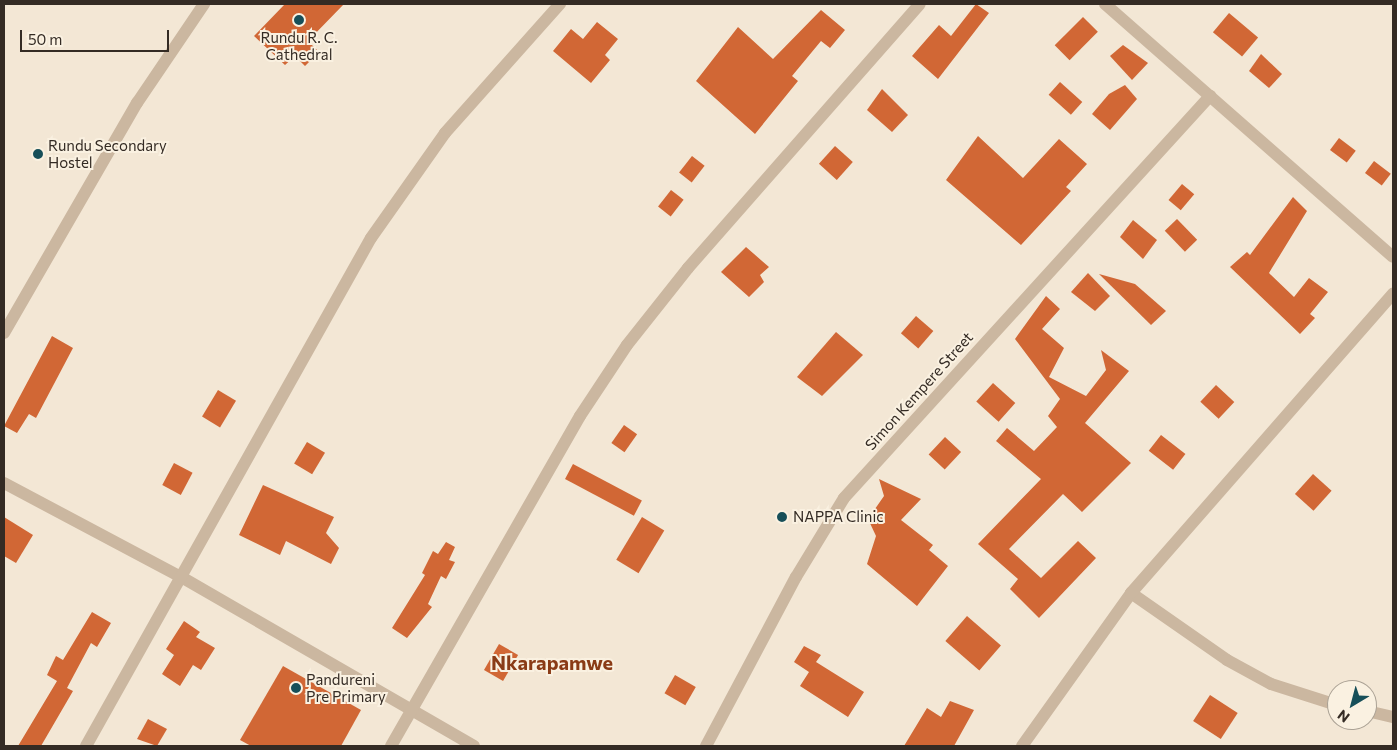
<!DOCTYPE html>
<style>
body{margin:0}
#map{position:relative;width:1397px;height:750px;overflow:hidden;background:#f3e7d5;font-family:Commissioner,sans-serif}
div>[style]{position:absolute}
.building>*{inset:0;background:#d16735;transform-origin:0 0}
.minor>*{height:12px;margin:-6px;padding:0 6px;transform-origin:6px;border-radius:6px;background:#cbb7a0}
.dots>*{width:14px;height:14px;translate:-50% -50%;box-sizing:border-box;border:2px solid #faf1e1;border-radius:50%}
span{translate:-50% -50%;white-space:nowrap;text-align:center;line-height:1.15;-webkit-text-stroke:4px #faf1e1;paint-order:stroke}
.poi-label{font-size:15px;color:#342b24}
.left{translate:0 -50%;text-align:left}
.street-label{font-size:15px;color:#342b24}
.district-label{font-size:20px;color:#8a3b16;font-weight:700}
.frame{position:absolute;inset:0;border:5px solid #342b24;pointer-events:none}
.north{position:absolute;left:1327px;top:680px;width:50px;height:50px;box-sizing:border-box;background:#faf1e1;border:1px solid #aba295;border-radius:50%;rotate:217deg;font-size:14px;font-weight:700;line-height:20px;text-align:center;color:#342b24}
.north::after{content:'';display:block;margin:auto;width:18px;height:22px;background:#174f59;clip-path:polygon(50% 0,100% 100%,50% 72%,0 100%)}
.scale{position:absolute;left:20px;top:30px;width:149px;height:22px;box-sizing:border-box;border:2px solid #342b24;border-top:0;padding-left:6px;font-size:15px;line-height:18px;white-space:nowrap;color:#342b24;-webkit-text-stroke:4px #faf1e1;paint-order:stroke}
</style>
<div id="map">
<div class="building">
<div style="clip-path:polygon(285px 4px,344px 4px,308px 41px,319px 52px,305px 66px,295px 56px,285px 65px,254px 36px)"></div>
<div style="clip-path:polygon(976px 4px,989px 13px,938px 79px,912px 56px,939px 25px,951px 36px)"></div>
<div style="clip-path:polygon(821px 10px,845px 30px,830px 48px,821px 41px,792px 76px,798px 81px,755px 134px,696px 81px,738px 27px,773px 59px)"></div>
<div style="left:1229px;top:13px;width:38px;height:25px;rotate:40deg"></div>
<div style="left:1083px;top:17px;width:21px;height:40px;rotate:45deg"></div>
<div style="clip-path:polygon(597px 22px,618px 39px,605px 55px,610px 60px,591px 83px,553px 51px,571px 29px,583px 39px)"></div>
<div style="clip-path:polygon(1123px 45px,1148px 63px,1132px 80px,1110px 56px)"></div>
<div style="clip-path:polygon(1261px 54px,1282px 74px,1269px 88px,1249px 71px)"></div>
<div style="left:1060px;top:82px;width:30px;height:17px;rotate:42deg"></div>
<div style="clip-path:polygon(1125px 85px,1137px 99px,1110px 130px,1092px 114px,1109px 94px)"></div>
<div style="clip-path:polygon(882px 89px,908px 115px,892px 132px,867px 110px)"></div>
<div style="clip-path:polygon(978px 136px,1023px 178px,1059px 139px,1087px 164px,1066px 187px,1071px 191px,1021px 245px,946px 180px)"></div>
<div style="left:1339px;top:138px;width:21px;height:15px;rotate:37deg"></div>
<div style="left:835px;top:146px;width:24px;height:24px;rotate:42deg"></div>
<div style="left:692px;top:156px;width:16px;height:21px;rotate:38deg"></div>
<div style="left:1374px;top:161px;width:21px;height:15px;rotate:37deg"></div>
<div style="left:1182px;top:184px;width:16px;height:21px;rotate:40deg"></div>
<div style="left:671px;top:190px;width:16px;height:21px;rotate:38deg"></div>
<div style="clip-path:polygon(1293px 197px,1307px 211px,1269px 273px,1294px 297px,1309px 278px,1328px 292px,1310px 314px,1315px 318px,1300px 334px,1230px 267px,1247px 252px,1250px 255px)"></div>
<div style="left:1177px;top:219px;width:29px;height:17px;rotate:46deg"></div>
<div style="clip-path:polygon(1133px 220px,1157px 240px,1143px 259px,1120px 237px)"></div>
<div style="clip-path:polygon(746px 247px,769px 267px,760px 275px,764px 282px,749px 297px,721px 272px)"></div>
<div style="clip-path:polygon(1088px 273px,1110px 296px,1095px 311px,1071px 292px)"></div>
<div style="clip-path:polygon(1099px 274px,1135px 284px,1166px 311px,1151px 325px)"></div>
<div style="clip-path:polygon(1046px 296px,1060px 309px,1042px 329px,1064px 348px,1049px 377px,1086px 396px,1106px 370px,1101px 350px,1129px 371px,1085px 423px,1131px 463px,1082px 512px,1063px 494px,1009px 549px,1041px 578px,1078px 541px,1096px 558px,1039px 618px,1010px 589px,1018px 579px,978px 544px,1041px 479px,996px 441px,1007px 428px,1034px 451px,1057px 427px,1048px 416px,1060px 399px,1015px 339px)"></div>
<div style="left:916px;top:316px;width:23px;height:23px;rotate:41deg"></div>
<div style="clip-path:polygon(836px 332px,863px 355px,822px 396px,797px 377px)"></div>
<div style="clip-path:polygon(52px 336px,73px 348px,36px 418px,29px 414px,17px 433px,4px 426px)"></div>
<div style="left:993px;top:383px;width:30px;height:25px;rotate:42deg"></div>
<div style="left:1216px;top:385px;width:25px;height:23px;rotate:43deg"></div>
<div style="left:218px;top:390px;width:21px;height:31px;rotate:31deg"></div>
<div style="left:624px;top:425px;width:16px;height:22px;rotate:35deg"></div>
<div style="left:1161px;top:435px;width:31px;height:20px;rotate:38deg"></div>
<div style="left:945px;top:437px;width:22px;height:24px;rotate:43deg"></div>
<div style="left:307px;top:442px;width:21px;height:25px;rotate:31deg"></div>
<div style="left:174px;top:463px;width:21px;height:25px;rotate:28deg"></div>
<div style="left:573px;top:464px;width:78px;height:17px;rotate:28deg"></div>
<div style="left:1313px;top:474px;width:25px;height:27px;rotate:42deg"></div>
<div style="clip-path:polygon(879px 479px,921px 499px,901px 520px,933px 545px,929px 550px,948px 566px,917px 606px,867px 564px,876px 536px,868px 519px,884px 496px)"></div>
<div style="clip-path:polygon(263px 485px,334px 517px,326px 533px,339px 548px,331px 564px,286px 541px,280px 555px,239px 535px)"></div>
<div style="clip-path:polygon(4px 517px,33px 535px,16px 563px,4px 556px)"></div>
<div style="left:642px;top:517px;width:26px;height:50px;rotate:31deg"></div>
<div style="clip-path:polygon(446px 542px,455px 547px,449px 560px,455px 562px,446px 579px,441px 576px,428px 604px,432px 607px,407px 638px,392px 628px,425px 575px,422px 573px,433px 551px,438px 554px)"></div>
<div style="clip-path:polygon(92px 612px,111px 623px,97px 647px,91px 643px,67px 688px,73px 691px,41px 746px,18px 746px,57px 681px,47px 675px,56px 656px,63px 660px)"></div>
<div style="left:967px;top:616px;width:45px;height:33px;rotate:41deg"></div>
<div style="clip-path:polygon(184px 621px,200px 632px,196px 637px,215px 648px,201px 670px,193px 665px,180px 686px,162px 674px,174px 655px,166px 649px)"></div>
<div style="left:499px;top:644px;width:22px;height:30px;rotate:30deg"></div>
<div style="clip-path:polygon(804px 646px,821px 655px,816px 662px,864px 692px,848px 717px,800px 686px,809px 672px,794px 662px)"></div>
<div style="clip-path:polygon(283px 666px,361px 710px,341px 746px,251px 746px,240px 740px)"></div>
<div style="left:675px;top:675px;width:24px;height:21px;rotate:30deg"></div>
<div style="left:1210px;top:695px;width:33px;height:31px;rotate:33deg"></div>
<div style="clip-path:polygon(950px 701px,974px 710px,954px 746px,904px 746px,927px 708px,941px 717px)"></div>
<div style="clip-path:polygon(148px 719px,167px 729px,157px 746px,137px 739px)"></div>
</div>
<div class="minor">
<div style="left:1105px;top:4px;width:383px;rotate:41.3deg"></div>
<div style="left:4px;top:333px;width:266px;rotate:-60deg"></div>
<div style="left:137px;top:103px;width:120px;rotate:-55.9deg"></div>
<div style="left:4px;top:483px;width:203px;rotate:28deg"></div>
<div style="left:183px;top:578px;width:336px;rotate:30deg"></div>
<div style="left:1131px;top:593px;width:117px;rotate:34.9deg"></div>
<div style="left:1227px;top:660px;width:50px;rotate:28.6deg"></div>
<div style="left:1271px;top:684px;width:69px;rotate:17.7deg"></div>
<div style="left:1367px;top:711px;width:27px;rotate:13deg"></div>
<div style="left:86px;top:746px;width:582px;rotate:-60.71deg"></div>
<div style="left:371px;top:238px;width:128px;rotate:-54.8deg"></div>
<div style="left:445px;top:133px;width:173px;rotate:-48.3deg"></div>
<div style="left:391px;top:746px;width:380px;rotate:-60.2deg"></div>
<div style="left:580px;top:416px;width:85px;rotate:-56.5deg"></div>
<div style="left:627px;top:345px;width:98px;rotate:-51.6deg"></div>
<div style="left:688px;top:268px;width:351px;rotate:-48.7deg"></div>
<div style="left:706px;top:746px;width:191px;rotate:-62deg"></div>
<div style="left:796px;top:577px;width:92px;rotate:-58.7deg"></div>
<div style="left:844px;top:498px;width:544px;rotate:-47.68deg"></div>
<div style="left:1022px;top:746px;width:188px;rotate:-54.5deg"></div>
<div style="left:1131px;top:593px;width:398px;rotate:-48.8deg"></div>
</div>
<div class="dots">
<div style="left:299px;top:20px;background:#174f59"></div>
<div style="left:38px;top:154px;background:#174f59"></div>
<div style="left:782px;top:517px;background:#174f59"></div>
<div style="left:296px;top:688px;background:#174f59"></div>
</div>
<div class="poi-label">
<span style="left:299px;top:46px">Rundu R. C.<br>Cathedral</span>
<span class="left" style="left:48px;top:154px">Rundu Secondary<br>Hostel</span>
<span class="left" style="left:793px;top:517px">NAPPA Clinic</span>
<span class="left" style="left:306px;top:688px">Pandureni<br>Pre Primary</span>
</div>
<div class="street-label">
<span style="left:919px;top:391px;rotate:-48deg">Simon Kempere Street</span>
</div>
<div class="district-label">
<span style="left:552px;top:662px">Nkarapamwe</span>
</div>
<div class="frame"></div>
<div class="north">N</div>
<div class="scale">50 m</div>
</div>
